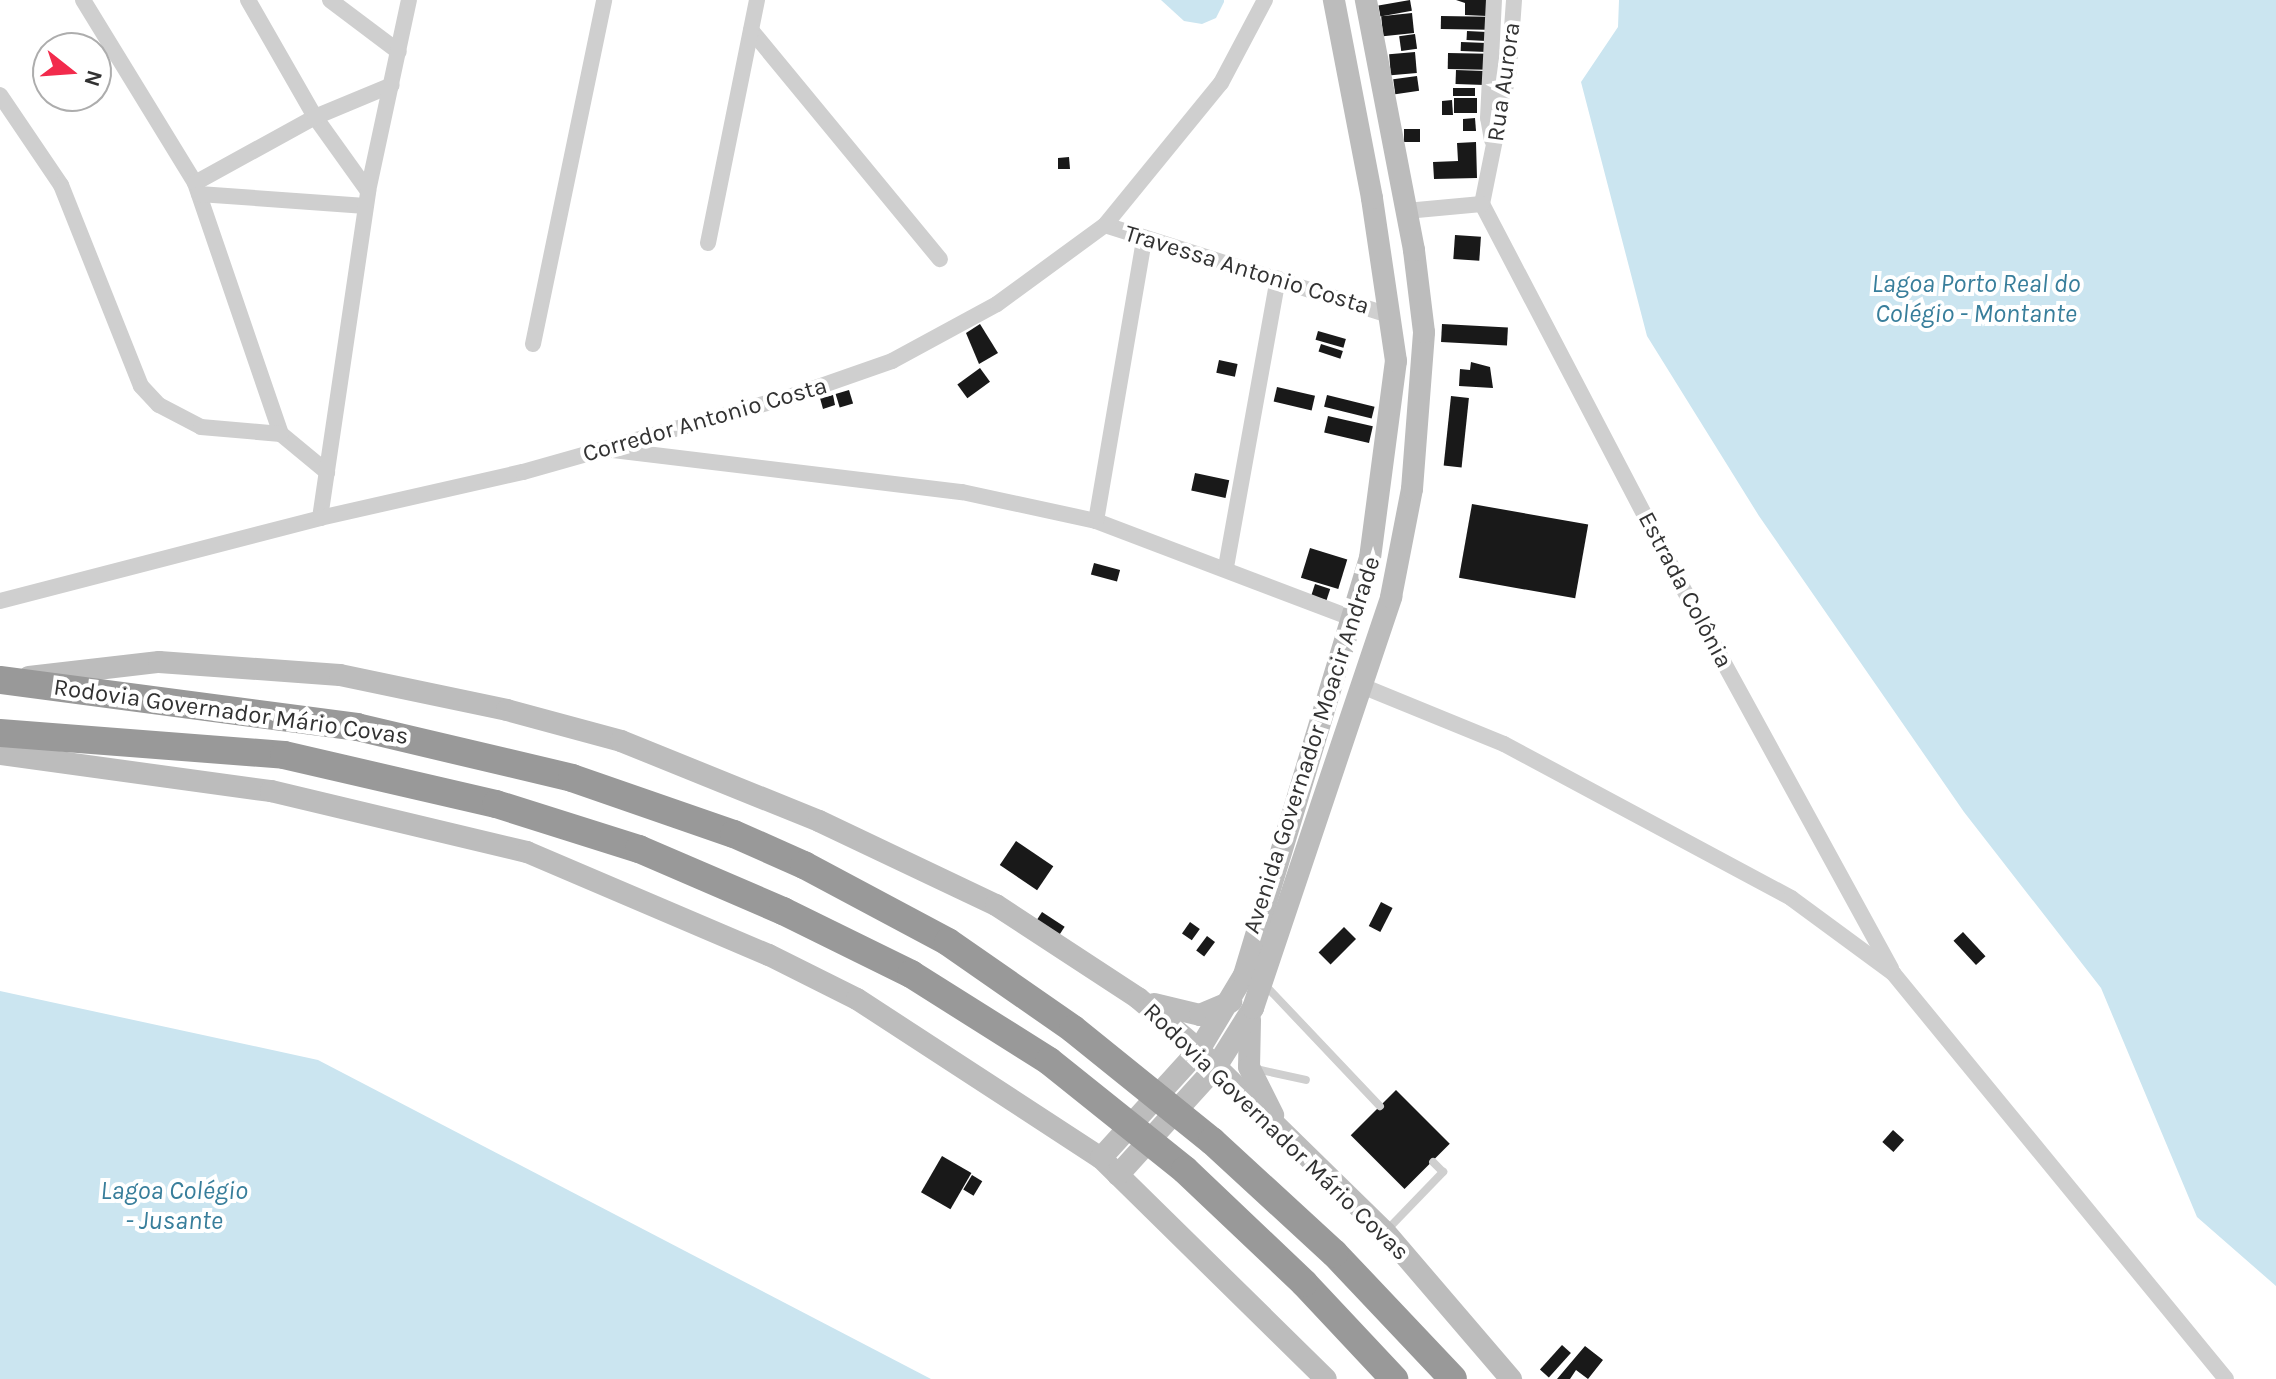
<!DOCTYPE html>
<meta charset="utf-8">
<style>
body{margin:0}
#map{position:relative;width:2276px;height:1379px;overflow:hidden;background:#fff;font-family:Karla,sans-serif}
div>[style]{position:absolute}
.water>*{inset:0;background:#cbe5f0}
.building>*{inset:0;background:#191919;transform-origin:0 0}
.lane>*{height:8px;margin:-4px;padding:0 4px;transform-origin:4px;border-radius:4px;background:#cfcfcf}
.street>*{height:16px;margin:-8px;padding:0 8px;transform-origin:8px;border-radius:8px;background:#cfcfcf}
.secondary>*{height:22px;margin:-11px;padding:0 11px;transform-origin:11px;border-radius:11px;background:#bcbcbc}
.highway>*{height:28px;margin:-14px;padding:0 14px;transform-origin:14px;border-radius:14px;background:#999}
.highway-bridge>*{height:28px;margin:-14px;padding:0 14px;transform-origin:14px;border-radius:14px;background:#999}
span{translate:-50% -50%;white-space:nowrap;text-align:center;line-height:1.15;-webkit-text-stroke:8px #fff;paint-order:stroke}
.street-label{font-size:24px;color:#323232}
.water-label{font-size:26px;color:#387e9b;font-style:italic}
.north{position:absolute;left:32px;top:32px;width:80px;height:80px;box-sizing:border-box;background:#fff;border:2px solid #adadad;border-radius:50%;rotate:107deg;font-size:22px;font-weight:700;line-height:32px;text-align:center;color:#323232}
.north::after{content:'';display:block;margin:auto;width:28px;height:36px;background:#f22b4c;clip-path:polygon(50% 0,100% 100%,50% 72%,0 100%)}
</style>
<div id="map">
<div class="water">
<div style="clip-path:polygon(1161px 0,1224px 0,1224px 2px,1216px 18px,1202px 24px,1184px 21px)"></div>
<div style="clip-path:polygon(1619px 0,2276px 0,2276px 1286px,2197px 1217px,2101px 988px,1964px 812px,1759px 516px,1647px 336px,1581px 82px,1618px 27px)"></div>
<div style="clip-path:polygon(0 991px,318px 1060px,931px 1379px,0 1379px)"></div>
</div>
<div class="building">
<div style="left:1410px;top:0;width:11px;height:32px;rotate:80deg"></div>
<div style="clip-path:polygon(1456px 0,1488px 0,1487px 16px,1465px 15px,1465px 3px)"></div>
<div style="left:1412px;top:13px;width:20px;height:31px;rotate:84deg"></div>
<div style="left:1441px;top:16px;width:46px;height:13px;rotate:1deg"></div>
<div style="left:1467px;top:31px;width:20px;height:9px;rotate:3deg"></div>
<div style="left:1415px;top:34px;width:15px;height:16px;rotate:82deg"></div>
<div style="left:1461px;top:42px;width:26px;height:9px;rotate:2deg"></div>
<div style="left:1415px;top:52px;width:21px;height:26px;rotate:85deg"></div>
<div style="left:1448px;top:53px;width:39px;height:16px;rotate:1deg"></div>
<div style="left:1456px;top:70px;width:29px;height:14px;rotate:2deg"></div>
<div style="left:1417px;top:76px;width:15px;height:24px;rotate:82deg"></div>
<div style="left:1475px;top:88px;width:8px;height:22px;rotate:90deg"></div>
<div style="left:1454px;top:98px;width:23px;height:15px"></div>
<div style="clip-path:polygon(1452px 100px,1453px 115px,1442px 115px,1442px 101px)"></div>
<div style="clip-path:polygon(1475px 118px,1476px 131px,1463px 131px,1463px 119px)"></div>
<div style="left:1404px;top:129px;width:16px;height:13px"></div>
<div style="clip-path:polygon(1476px 142px,1477px 178px,1434px 179px,1433px 162px,1458px 161px,1457px 143px)"></div>
<div style="clip-path:polygon(1069px 157px,1070px 169px,1058px 169px,1058px 158px)"></div>
<div style="left:1455px;top:235px;width:26px;height:24px;rotate:4deg"></div>
<div style="clip-path:polygon(980px 324px,998px 353px,979px 364px,966px 333px)"></div>
<div style="left:1442px;top:324px;width:66px;height:18px;rotate:3deg"></div>
<div style="left:1318px;top:331px;width:29px;height:9px;rotate:16deg"></div>
<div style="left:1321px;top:344px;width:23px;height:8px;rotate:18deg"></div>
<div style="left:1219px;top:360px;width:19px;height:13px;rotate:12deg"></div>
<div style="clip-path:polygon(1471px 362px,1490px 367px,1493px 388px,1459px 386px,1460px 369px,1470px 370px)"></div>
<div style="left:980px;top:368px;width:17px;height:28px;rotate:54deg"></div>
<div style="left:1277px;top:387px;width:39px;height:15px;rotate:13deg"></div>
<div style="left:849px;top:390px;width:14px;height:14px;rotate:73deg"></div>
<div style="clip-path:polygon(833px 395px,835px 405px,823px 409px,820px 398px)"></div>
<div style="left:1327px;top:395px;width:49px;height:12px;rotate:14deg"></div>
<div style="left:1451px;top:396px;width:18px;height:70px;rotate:6deg"></div>
<div style="left:1328px;top:416px;width:46px;height:17px;rotate:13deg"></div>
<div style="left:1195px;top:473px;width:35px;height:18px;rotate:12deg"></div>
<div style="left:1472px;top:504px;width:118px;height:75px;rotate:10deg"></div>
<div style="left:1310px;top:548px;width:39px;height:31px;rotate:17deg"></div>
<div style="left:1094px;top:563px;width:27px;height:12px;rotate:15deg"></div>
<div style="left:1315px;top:584px;width:16px;height:12px;rotate:18deg"></div>
<div style="left:1016px;top:841px;width:45px;height:29px;rotate:34deg"></div>
<div style="left:1381px;top:902px;width:13px;height:27px;rotate:27deg"></div>
<div style="left:1042px;top:912px;width:27px;height:17px;rotate:33deg"></div>
<div style="left:1190px;top:922px;width:12px;height:14px;rotate:35deg"></div>
<div style="left:1344px;top:927px;width:17px;height:36px;rotate:45deg"></div>
<div style="left:1963px;top:932px;width:33px;height:13px;rotate:47deg"></div>
<div style="left:1207px;top:936px;width:10px;height:18px;rotate:37deg"></div>
<div style="left:1396px;top:1090px;width:76px;height:64px;rotate:45deg"></div>
<div style="left:1893px;top:1130px;width:15px;height:16px;rotate:42deg"></div>
<div style="left:942px;top:1156px;width:34px;height:42px;rotate:30deg"></div>
<div style="left:972px;top:1175px;width:12px;height:17px;rotate:31deg"></div>
<div style="left:1562px;top:1345px;width:12px;height:33px;rotate:42deg"></div>
<div style="clip-path:polygon(1585px 1346px,1603px 1360px,1588px 1379px,1576px 1370px,1570px 1379px,1557px 1379px)"></div>
</div>
<div class="lane">
<div style="left:1265px;top:985px;width:167px;rotate:46.5deg"></div>
<div style="left:1256px;top:1069px;width:51px;rotate:12.4deg"></div>
<div style="left:1387px;top:1230px;width:81px;rotate:-46deg"></div>
<div style="left:1443px;top:1172px;width:14px;rotate:-135deg"></div>
</div>
<div class="street">
<div style="left:83px;top:0;width:215px;rotate:58.5deg"></div>
<div style="left:195px;top:183px;width:265px;rotate:71.1deg"></div>
<div style="left:281px;top:434px;width:60px;rotate:39.6deg"></div>
<div style="left:248px;top:0;width:135px;rotate:60.2deg"></div>
<div style="left:315px;top:117px;width:91px;rotate:54.4deg"></div>
<div style="left:330px;top:0;width:86px;rotate:37deg"></div>
<div style="left:751px;top:30px;width:297px;rotate:50.5deg"></div>
<div style="left:0;top:95px;width:109px;rotate:55.9deg"></div>
<div style="left:61px;top:185px;width:216px;rotate:68.3deg"></div>
<div style="left:141px;top:386px;width:26px;rotate:47deg"></div>
<div style="left:159px;top:405px;width:47px;rotate:27.6deg"></div>
<div style="left:201px;top:427px;width:80px;rotate:5deg"></div>
<div style="left:1492px;top:140px;width:22px;rotate:-100deg"></div>
<div style="left:1488px;top:118px;width:118px;rotate:-87.1deg"></div>
<div style="left:195px;top:183px;width:137px;rotate:-28.8deg"></div>
<div style="left:315px;top:117px;width:83px;rotate:-22.6deg"></div>
<div style="left:199px;top:194px;width:167px;rotate:4.1deg"></div>
<div style="left:1482px;top:204px;width:413px;rotate:62.4deg"></div>
<div style="left:1673px;top:570px;width:454px;rotate:61.3deg"></div>
<div style="left:1482px;top:204px;width:137px;rotate:-78.6deg"></div>
<div style="left:1509px;top:70px;width:70px;rotate:-85.9deg"></div>
<div style="left:1406px;top:211px;width:76px;rotate:-5.3deg"></div>
<div style="left:1105px;top:225px;width:298px;rotate:17.6deg"></div>
<div style="left:708px;top:243px;width:248px;rotate:-78.6deg"></div>
<div style="left:533px;top:344px;width:351px;rotate:-78.3deg"></div>
<div style="left:613px;top:450px;width:352px;rotate:6.9deg"></div>
<div style="left:962px;top:492px;width:137px;rotate:12.2deg"></div>
<div style="left:1096px;top:521px;width:276px;rotate:20.8deg"></div>
<div style="left:320px;top:518px;width:331px;rotate:-81.6deg"></div>
<div style="left:368px;top:191px;width:195px;rotate:-77.9deg"></div>
<div style="left:1096px;top:521px;width:286px;rotate:-80.3deg"></div>
<div style="left:1226px;top:567px;width:293px;rotate:-79.8deg"></div>
<div style="left:0;top:601px;width:331px;rotate:-14.5deg"></div>
<div style="left:320px;top:518px;width:208px;rotate:-12.8deg"></div>
<div style="left:523px;top:472px;width:283px;rotate:-15.8deg"></div>
<div style="left:795px;top:395px;width:103px;rotate:-19.3deg"></div>
<div style="left:892px;top:361px;width:119px;rotate:-28.5deg"></div>
<div style="left:997px;top:304px;width:134px;rotate:-36.2deg"></div>
<div style="left:1105px;top:225px;width:183px;rotate:-50.8deg"></div>
<div style="left:1221px;top:83px;width:94px;rotate:-62.1deg"></div>
<div style="left:1362px;top:686px;width:153px;rotate:22.2deg"></div>
<div style="left:1504px;top:744px;width:326px;rotate:28.2deg"></div>
<div style="left:1791px;top:898px;width:127px;rotate:36.3deg"></div>
<div style="left:1893px;top:973px;width:525px;rotate:50.64deg"></div>
</div>
<div class="secondary">
<div style="left:29px;top:677px;width:131px;rotate:-6.6deg"></div>
<div style="left:159px;top:662px;width:181px;rotate:4.1deg"></div>
<div style="left:340px;top:675px;width:171px;rotate:11.8deg"></div>
<div style="left:507px;top:710px;width:118px;rotate:15.2deg"></div>
<div style="left:621px;top:741px;width:214px;rotate:22deg"></div>
<div style="left:819px;top:821px;width:196px;rotate:25.4deg"></div>
<div style="left:996px;top:905px;width:170px;rotate:33.2deg"></div>
<div style="left:1138px;top:998px;width:80px;rotate:40.4deg"></div>
<div style="left:1199px;top:1050px;width:260px;rotate:44.4deg"></div>
<div style="left:1385px;top:1232px;width:194px;rotate:49.4deg"></div>
<div style="left:0;top:754px;width:274px;rotate:7.8deg"></div>
<div style="left:271px;top:791px;width:263px;rotate:13.4deg"></div>
<div style="left:527px;top:852px;width:263px;rotate:23.1deg"></div>
<div style="left:769px;top:955px;width:98px;rotate:26.6deg"></div>
<div style="left:857px;top:999px;width:291px;rotate:33.1deg"></div>
<div style="left:1101px;top:1158px;width:315px;rotate:44.5deg"></div>
<div style="left:1154px;top:1004px;width:47px;rotate:13.4deg"></div>
<div style="left:1200px;top:1015px;width:34px;rotate:-23deg"></div>
<div style="left:1250px;top:1020px;width:47px;rotate:91.2deg"></div>
<div style="left:1249px;top:1067px;width:54px;rotate:63.4deg"></div>
<div style="left:1101px;top:1158px;width:146px;rotate:-47.8deg"></div>
<div style="left:1199px;top:1050px;width:87px;rotate:-59deg"></div>
<div style="left:1244px;top:975px;width:436px;rotate:-73.2deg"></div>
<div style="left:1370px;top:558px;width:199px;rotate:-82.5deg"></div>
<div style="left:1396px;top:361px;width:165px;rotate:-98.4deg"></div>
<div style="left:1372px;top:198px;width:202px;rotate:-100.9deg"></div>
<div style="left:1118px;top:1175px;width:146px;rotate:-47.8deg"></div>
<div style="left:1216px;top:1067px;width:70px;rotate:-57.9deg"></div>
<div style="left:1253px;top:1008px;width:434px;rotate:-71.4deg"></div>
<div style="left:1391px;top:597px;width:110px;rotate:-79deg"></div>
<div style="left:1412px;top:489px;width:157px;rotate:-85.6deg"></div>
<div style="left:1424px;top:332px;width:83px;rotate:-97deg"></div>
<div style="left:1414px;top:250px;width:255px;rotate:-100.9deg"></div>
</div>
<div class="highway">
<div style="left:0;top:680px;width:360px;rotate:7.5deg"></div>
<div style="left:357px;top:727px;width:221px;rotate:13.3deg"></div>
<div style="left:572px;top:778px;width:171px;rotate:19.1deg"></div>
<div style="left:734px;top:834px;width:77px;rotate:23.9deg"></div>
<div style="left:804px;top:865px;width:163px;rotate:28.1deg"></div>
<div style="left:948px;top:942px;width:152px;rotate:34.8deg"></div>
<div style="left:0;top:733px;width:285px;rotate:4.4deg"></div>
<div style="left:284px;top:755px;width:218px;rotate:13deg"></div>
<div style="left:496px;top:804px;width:150px;rotate:17.5deg"></div>
<div style="left:639px;top:849px;width:157px;rotate:23.3deg"></div>
<div style="left:783px;top:911px;width:143px;rotate:26.2deg"></div>
<div style="left:911px;top:974px;width:163px;rotate:32.2deg"></div>
<div style="left:1334px;top:1253px;width:173px;rotate:46.6deg"></div>
<div style="left:1304px;top:1283px;width:132px;rotate:46.8deg"></div>
</div>
<div class="highway-bridge">
<div style="left:1073px;top:1029px;width:179px;rotate:38.9deg"></div>
<div style="left:1212px;top:1141px;width:166px;rotate:42.6deg"></div>
<div style="left:1049px;top:1061px;width:174px;rotate:38.7deg"></div>
<div style="left:1185px;top:1170px;width:164px;rotate:43.5deg"></div>
</div>
<div class="street-label">
<span style="left:1504px;top:82px;rotate:-82deg">Rua Aurora</span>
<span style="left:1247px;top:270px;rotate:17deg">Travessa Antonio Costa</span>
<span style="left:705px;top:420px;rotate:-16deg">Corredor Antonio Costa</span>
<span style="left:1685px;top:590px;rotate:62deg">Estrada Colônia</span>
<span style="left:231px;top:712px;rotate:8deg">Rodovia Governador Mário Covas</span>
<span style="left:1312px;top:745px;rotate:-72deg">Avenida Governador Moacir Andrade</span>
<span style="left:1276px;top:1132px;rotate:44deg">Rodovia Governador Mário Covas</span>
</div>
<div class="water-label">
<span style="left:1976px;top:299px">Lagoa Porto Real do<br>Colégio - Montante</span>
<span style="left:174px;top:1206px">Lagoa Colégio<br>- Jusante</span>
</div>
<div class="north">N</div>
</div>
